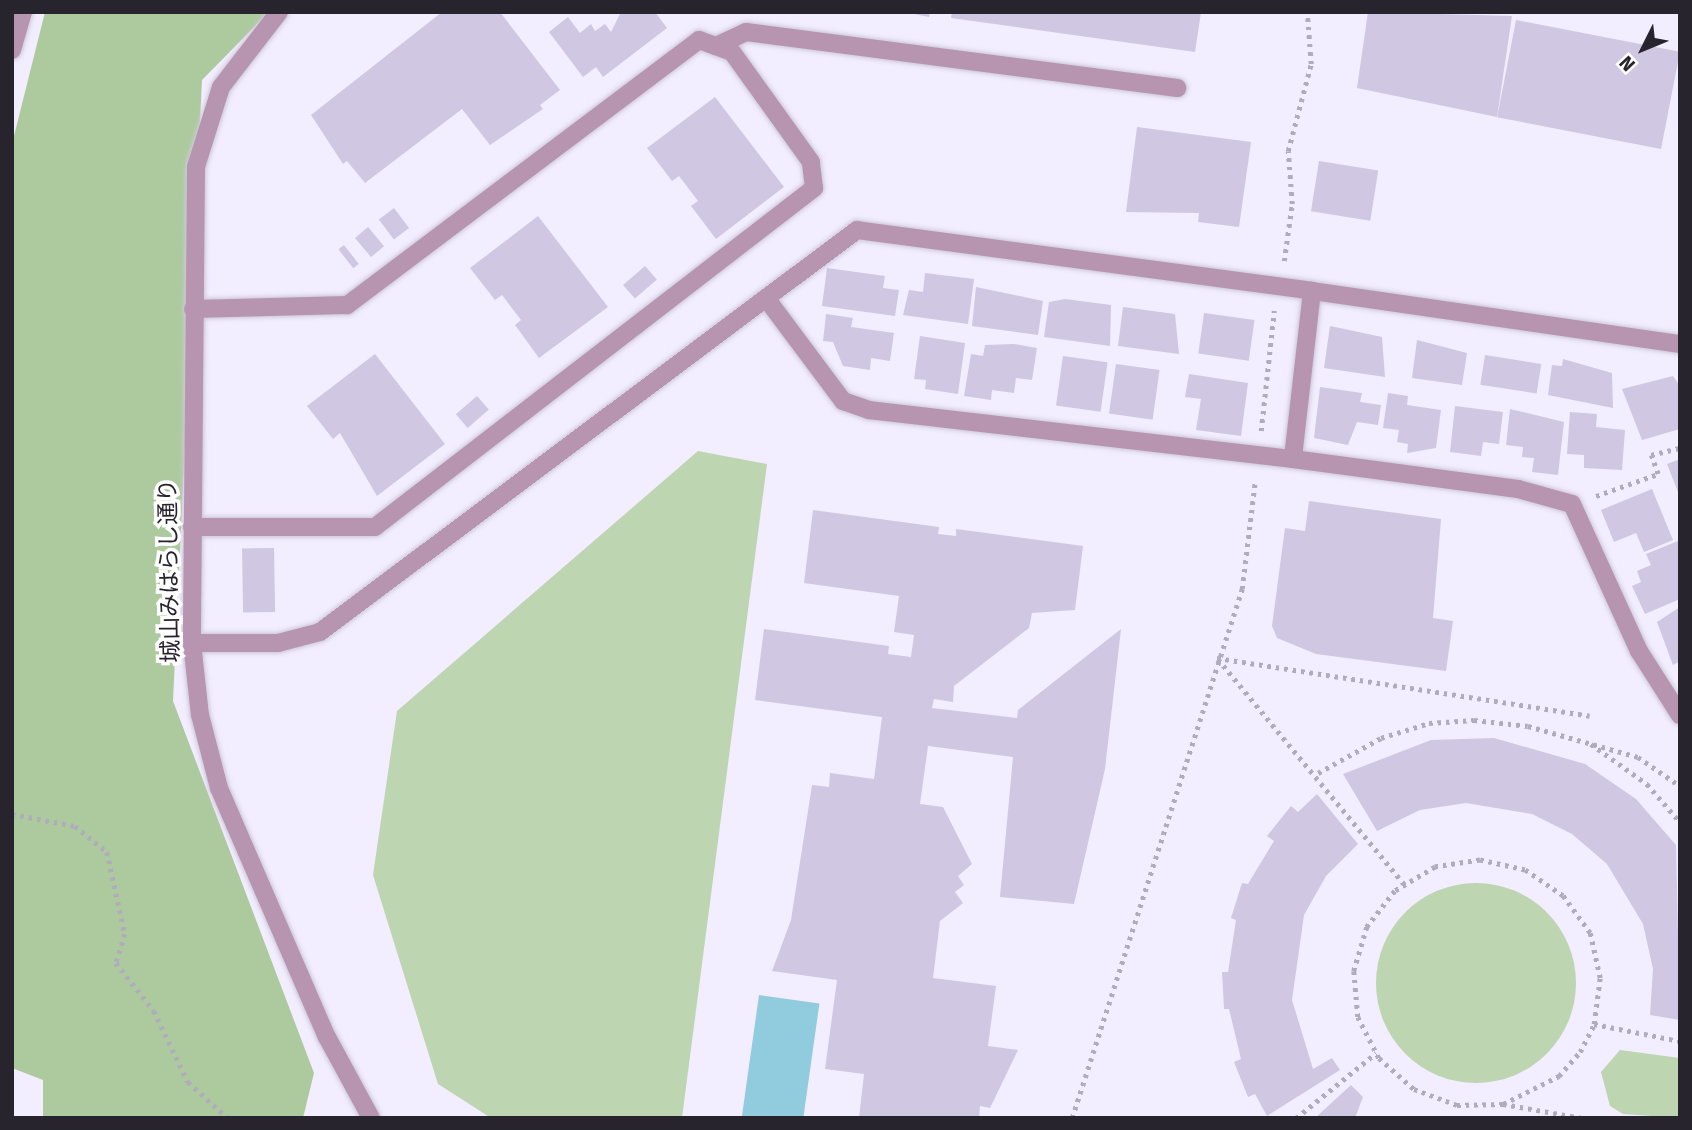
<!DOCTYPE html>
<meta charset="utf-8">
<style>
body{margin:0}
#map{position:relative;width:1692px;height:1130px;overflow:hidden;background:#f2edff;font-family:"Fira Sans","Noto Sans JP",sans-serif}
div>[style]{position:absolute}
.green>*{inset:0;background:#bed5b2}
.round{border-radius:50%}
.forest>*{inset:0;background:#adca9f}
.water>*{inset:0;background:#90cbde;transform-origin:0 0}
.building>*{inset:0;background:#d0c7e3;transform-origin:0 0}
.path>*{height:4.5px;margin-top:-2.25px;transform-origin:0;background:repeating-linear-gradient(90deg,#b0acbb 0 3.5px,transparent 0 8.5px)}
.roads{filter:drop-shadow(0 0 2px #cdc9d9) drop-shadow(0 0 2px #cdc9d9)}
.minor>*{height:18px;margin:-9px;padding:0 9px;transform-origin:9px;border-radius:9px;background:#b795b1}
.tertiary>*{height:18px;margin:-9px;padding:0 9px;transform-origin:9px;border-radius:9px;background:#b795b1}
span{translate:-50% -50%;white-space:nowrap;text-align:center;line-height:1.15;-webkit-text-stroke:7px #fff;paint-order:stroke}
.street-label{font-size:23px;color:#27242e}
.frame{position:absolute;inset:0;border:14px solid #27242e;pointer-events:none}
.north{position:absolute;left:1608px;top:14px;width:70px;height:70px;-webkit-text-stroke:5px #fff;paint-order:stroke;rotate:227deg;font-size:19px;font-weight:700;line-height:28px;text-align:center;color:#27242e}
.north::after{content:'';display:block;margin:auto;width:24px;height:32px;background:#27242e;clip-path:polygon(50% 0,100% 100%,50% 72%,0 100%)}
</style>
<div id="map">
<div class="green">
<div style="clip-path:polygon(698px 451px,767px 464px,682px 1118px,491px 1118px,438px 1084px,373px 875px,397px 711px)"></div>
<div class="round" style="left:1376px;top:883px;width:200px;height:200px"></div>
<div style="clip-path:polygon(1620px 1050px,1680px 1058px,1680px 1118px,1623px 1114px,1610px 1106px,1601px 1072px)"></div>
</div>
<div class="forest">
<div style="clip-path:polygon(45px 12px,269px 12px,202px 80px,173px 701px,314px 1073px,303px 1118px,43px 1118px,43px 1080px,12px 1068px,12px 144px)"></div>
</div>
<div class="water">
<div style="left:759px;top:995px;width:61px;height:124px;rotate:8deg"></div>
</div>
<div class="building">
<div style="clip-path:polygon(442px 12px,500px 12px,560px 90px,540px 105px,543px 109px,490px 145px,462px 109px,365px 183px,347px 161px,343px 164px,311px 115px)"></div>
<div style="clip-path:polygon(621px 12px,655px 12px,667px 28px,603px 77px,596px 67px,583px 77px,549px 32px,568px 17px,580px 33px,591px 24px,595px 31px,605px 24px,611px 32px)"></div>
<div style="clip-path:polygon(904px 12px,930px 12px,929px 17px)"></div>
<div style="clip-path:polygon(952px 12px,1201px 12px,1195px 52px,951px 18px)"></div>
<div style="clip-path:polygon(1368px 12px,1512px 16px,1497px 117px,1357px 88px)"></div>
<div style="left:1516px;top:20px;width:167px;height:99px;rotate:11deg"></div>
<div style="clip-path:polygon(715px 97px,784px 187px,716px 239px,691px 206px,698px 201px,679px 176px,672px 181px,647px 148px)"></div>
<div style="clip-path:polygon(1137px 127px,1251px 142px,1239px 227px,1198px 222px,1199px 213px,1126px 212px)"></div>
<div style="left:1319px;top:161px;width:60px;height:51px;rotate:9deg"></div>
<div style="left:394px;top:208px;width:25px;height:19px;rotate:53deg"></div>
<div style="clip-path:polygon(538px 216px,608px 307px,539px 358px,515px 325px,521px 320px,502px 295px,495px 300px,470px 268px)"></div>
<div style="left:368px;top:227px;width:25px;height:17px;rotate:50deg"></div>
<div style="left:344px;top:245px;width:24px;height:7px;rotate:52deg"></div>
<div style="left:645px;top:266px;width:18px;height:29px;rotate:49deg"></div>
<div style="clip-path:polygon(827px 268px,885px 276px,883px 288px,899px 290px,895px 316px,822px 306px)"></div>
<div style="clip-path:polygon(925px 273px,974px 279px,968px 324px,903px 315px,909px 290px,923px 292px)"></div>
<div style="clip-path:polygon(976px 287px,1043px 301px,1038px 335px,972px 326px)"></div>
<div style="clip-path:polygon(1065px 299px,1111px 305px,1110px 346px,1044px 337px,1049px 302px)"></div>
<div style="clip-path:polygon(1123px 307px,1175px 314px,1179px 354px,1118px 346px)"></div>
<div style="left:1204px;top:313px;width:51px;height:41px;rotate:8deg"></div>
<div style="clip-path:polygon(826px 314px,853px 318px,851px 327px,894px 333px,890px 361px,871px 358px,870px 370px,843px 366px,833px 342px,823px 341px)"></div>
<div style="clip-path:polygon(1330px 326px,1382px 337px,1385px 377px,1324px 368px)"></div>
<div style="clip-path:polygon(920px 336px,965px 343px,958px 394px,925px 389px,926px 380px,914px 379px)"></div>
<div style="clip-path:polygon(1417px 340px,1467px 353px,1462px 385px,1412px 378px)"></div>
<div style="clip-path:polygon(1014px 344px,1037px 348px,1032px 380px,1016px 378px,1014px 393px,992px 390px,991px 400px,964px 396px,971px 354px,983px 356px,985px 345px)"></div>
<div style="clip-path:polygon(375px 354px,445px 444px,377px 496px,340px 433px,333px 439px,307px 406px)"></div>
<div style="left:1485px;top:355px;width:57px;height:30px;rotate:9deg"></div>
<div style="left:1063px;top:356px;width:45px;height:50px;rotate:8deg"></div>
<div style="clip-path:polygon(1563px 359px,1612px 373px,1613px 408px,1548px 395px,1552px 365px,1562px 366px)"></div>
<div style="left:1116px;top:364px;width:44px;height:50px;rotate:8deg"></div>
<div style="clip-path:polygon(1189px 374px,1248px 383px,1241px 436px,1196px 430px,1201px 399px,1185px 397px)"></div>
<div style="clip-path:polygon(1673px 376px,1680px 386px,1680px 429px,1642px 440px,1622px 389px)"></div>
<div style="clip-path:polygon(1320px 387px,1362px 393px,1360px 402px,1381px 405px,1378px 425px,1357px 422px,1348px 445px,1314px 438px)"></div>
<div style="clip-path:polygon(1388px 393px,1408px 396px,1407px 405px,1441px 410px,1436px 448px,1407px 453px,1408px 444px,1397px 442px,1399px 430px,1383px 428px)"></div>
<div style="left:477px;top:396px;width:18px;height:28px;rotate:49deg"></div>
<div style="clip-path:polygon(1455px 406px,1503px 412px,1499px 444px,1483px 442px,1481px 456px,1450px 452px)"></div>
<div style="clip-path:polygon(1510px 409px,1564px 422px,1558px 475px,1532px 472px,1534px 458px,1522px 457px,1523px 447px,1506px 445px)"></div>
<div style="clip-path:polygon(1570px 412px,1597px 414px,1596px 427px,1625px 430px,1622px 470px,1584px 468px,1584px 455px,1567px 454px)"></div>
<div style="clip-path:polygon(1680px 459px,1680px 497px,1667px 464px)"></div>
<div style="clip-path:polygon(1652px 489px,1673px 540px,1644px 552px,1636px 533px,1614px 542px,1601px 510px)"></div>
<div style="clip-path:polygon(1309px 501px,1441px 519px,1433px 618px,1453px 621px,1446px 671px,1316px 654px,1277px 638px,1272px 626px,1285px 528px,1305px 531px)"></div>
<div style="clip-path:polygon(813px 510px,939px 527px,938px 534px,956px 536px,956px 529px,1083px 546px,1075px 610px,1032px 613px,1029px 628px,954px 686px,953px 702px,934px 699px,932px 708px,1017px 718px,1018px 710px,1121px 629px,1105px 769px,1074px 904px,1000px 897px,1013px 757px,928px 746px,920px 804px,943px 807px,972px 864px,958px 876px,964px 885px,955px 892px,963px 903px,940px 921px,933px 978px,996px 986px,988px 1046px,1018px 1050px,990px 1108px,980px 1106px,979px 1118px,859px 1118px,864px 1074px,825px 1069px,837px 980px,772px 971px,791px 920px,812px 785px,829px 787px,830px 773px,874px 779px,882px 717px,755px 700px,764px 629px,889px 646px,888px 654px,911px 657px,914px 635px,894px 632px,899px 596px,804px 583px)"></div>
<div style="clip-path:polygon(1678px 541px,1680px 599px,1645px 614px,1632px 586px,1641px 582px,1637px 571px,1651px 565px,1646px 554px)"></div>
<div style="left:274px;top:548px;width:64px;height:32px;rotate:89deg"></div>
<div style="clip-path:polygon(1680px 607px,1680px 661px,1673px 665px,1657px 622px)"></div>
<div style="clip-path:polygon(1494px 738px,1585px 764px,1636px 799px,1676px 845px,1680px 1020px,1650px 1015px,1653px 969px,1643px 924px,1607px 864px,1572px 834px,1532px 814px,1466px 803px,1420px 810px,1377px 831px,1343px 774px,1431px 740px)"></div>
<div style="clip-path:polygon(1317px 794px,1358px 844px,1326px 876px,1304px 915px,1292px 1000px,1313px 1069px,1332px 1058px,1340px 1070px,1267px 1116px,1255px 1094px,1248px 1097px,1234px 1062px,1241px 1059px,1229px 1009px,1224px 1009px,1222px 972px,1228px 972px,1236px 920px,1231px 918px,1242px 883px,1248px 884px,1274px 841px,1267px 836px,1291px 806px,1298px 812px)"></div>
<div style="clip-path:polygon(1351px 1085px,1363px 1097px,1355px 1118px,1315px 1118px)"></div>
</div>
<div class="path">
<div style="left:1284px;top:261px;width:58px;rotate:-82deg"></div>
<div style="left:1292px;top:204px;width:53px;rotate:-94.3deg"></div>
<div style="left:1288px;top:151px;width:90px;rotate:-75.2deg"></div>
<div style="left:1311px;top:64px;width:52px;rotate:-94.4deg"></div>
<div style="left:1261px;top:431px;width:121px;rotate:-83.8deg"></div>
<div style="left:1596px;top:496px;width:66px;rotate:-19.5deg"></div>
<div style="left:1658px;top:474px;width:20px;rotate:-110deg"></div>
<div style="left:1651px;top:455px;width:30px;rotate:-14deg"></div>
<div style="left:1217px;top:658px;width:377px;rotate:8.8deg"></div>
<div style="left:1218px;top:659px;width:293px;rotate:50.4deg"></div>
<div style="left:1591px;top:744px;width:69px;rotate:35.5deg"></div>
<div style="left:1647px;top:784px;width:50px;rotate:49deg"></div>
<div style="left:1318px;top:773px;width:72px;rotate:-29.1deg"></div>
<div style="left:1381px;top:738px;width:50px;rotate:-17.4deg"></div>
<div style="left:1429px;top:723px;width:45px;rotate:-3.8deg"></div>
<div style="left:1474px;top:720px;width:54px;rotate:6.3deg"></div>
<div style="left:1528px;top:726px;width:114px;rotate:15.7deg"></div>
<div style="left:1638px;top:757px;width:51px;rotate:34.6deg"></div>
<div style="left:12px;top:814px;width:64px;rotate:10.8deg"></div>
<div style="left:75px;top:826px;width:41px;rotate:39.1deg"></div>
<div style="left:107px;top:852px;width:84px;rotate:77.6deg"></div>
<div style="left:125px;top:934px;width:30px;rotate:107deg"></div>
<div style="left:116px;top:963px;width:61px;rotate:51.6deg"></div>
<div style="left:154px;top:1011px;width:79px;rotate:64.4deg"></div>
<div style="left:188px;top:1082px;width:54px;rotate:42deg"></div>
<div style="left:1594px;top:1024px;width:88px;rotate:11.2deg"></div>
<div style="left:1503px;top:1104px;width:63px;rotate:-26.6deg"></div>
<div style="left:1559px;top:1076px;width:32px;rotate:-49deg"></div>
<div style="left:1580px;top:1052px;width:31px;rotate:-63deg"></div>
<div style="left:1594px;top:1024px;width:46px;rotate:-82.6deg"></div>
<div style="left:1600px;top:978px;width:46px;rotate:-102.5deg"></div>
<div style="left:1590px;top:933px;width:46px;rotate:-126.1deg"></div>
<div style="left:1563px;top:896px;width:46px;rotate:-145.6deg"></div>
<div style="left:1525px;top:870px;width:46px;rotate:-167.5deg"></div>
<div style="left:1480px;top:860px;width:46px;rotate:171.2deg"></div>
<div style="left:1435px;top:867px;width:47px;rotate:149deg"></div>
<div style="left:1395px;top:891px;width:46px;rotate:127.9deg"></div>
<div style="left:1367px;top:927px;width:46px;rotate:106.5deg"></div>
<div style="left:1354px;top:971px;width:46px;rotate:85deg"></div>
<div style="left:1358px;top:1017px;width:46px;rotate:62.9deg"></div>
<div style="left:1379px;top:1058px;width:47px;rotate:41.5deg"></div>
<div style="left:1414px;top:1089px;width:46px;rotate:20.4deg"></div>
<div style="left:1457px;top:1105px;width:46px;rotate:-1.2deg"></div>
<div style="left:1503px;top:1104px;width:80px;rotate:10deg"></div>
<div style="left:1072px;top:1118px;width:556px;rotate:-72.18deg"></div>
<div style="left:1242px;top:589px;width:109px;rotate:-83.1deg"></div>
<div style="left:1296px;top:1118px;width:103px;rotate:-39.1deg"></div>
</div>
<div class="roads">
<div class="minor">
<div style="left:716px;top:46px;width:33px;rotate:-25deg"></div>
<div style="left:746px;top:32px;width:435px;rotate:7.4deg"></div>
<div style="left:766px;top:298px;width:129px;rotate:53.2deg"></div>
<div style="left:843px;top:401px;width:28px;rotate:19deg"></div>
<div style="left:869px;top:410px;width:427px;rotate:6.6deg"></div>
<div style="left:1680px;top:344px;width:372px;rotate:-171.8deg"></div>
<div style="left:1312px;top:291px;width:169px;rotate:96.5deg"></div>
<div style="left:1293px;top:459px;width:227px;rotate:7.6deg"></div>
<div style="left:1518px;top:489px;width:56px;rotate:15.5deg"></div>
<div style="left:1572px;top:504px;width:162px;rotate:65.5deg"></div>
<div style="left:1639px;top:651px;width:76px;rotate:57.4deg"></div>
<div style="left:192px;top:527px;width:183px"></div>
<div style="left:375px;top:527px;width:555px;rotate:-37.68deg"></div>
<div style="left:814px;top:188px;width:26px;rotate:-97deg"></div>
<div style="left:811px;top:162px;width:135px;rotate:-125.7deg"></div>
<div style="left:732px;top:52px;width:35px;rotate:-160deg"></div>
<div style="left:699px;top:40px;width:441px;rotate:143deg"></div>
<div style="left:347px;top:305px;width:154px;rotate:178.5deg"></div>
<div style="left:192px;top:643px;width:86px"></div>
<div style="left:278px;top:643px;width:43px;rotate:-14.7deg"></div>
<div style="left:320px;top:632px;width:671px;rotate:-36.82deg"></div>
<div style="left:857px;top:230px;width:459px;rotate:7.6deg"></div>
</div>
<div class="tertiary">
<div style="left:279px;top:12px;width:95px;rotate:127.7deg"></div>
<div style="left:221px;top:87px;width:84px;rotate:107.4deg"></div>
<div style="left:196px;top:167px;width:476px;rotate:90.5deg"></div>
<div style="left:192px;top:643px;width:72px;rotate:83.7deg"></div>
<div style="left:200px;top:715px;width:75px;rotate:75.4deg"></div>
<div style="left:219px;top:788px;width:271px;rotate:66.6deg"></div>
<div style="left:327px;top:1037px;width:92px;rotate:61.5deg"></div>
<div style="left:12px;top:50px;width:40px;rotate:-74deg"></div>
</div>
</div>
<div class="street-label">
<span style="left:169px;top:571px;rotate:-91deg">城山みはらし通り</span>
</div>
<div class="frame"></div>
<div class="north">N</div>
</div>
